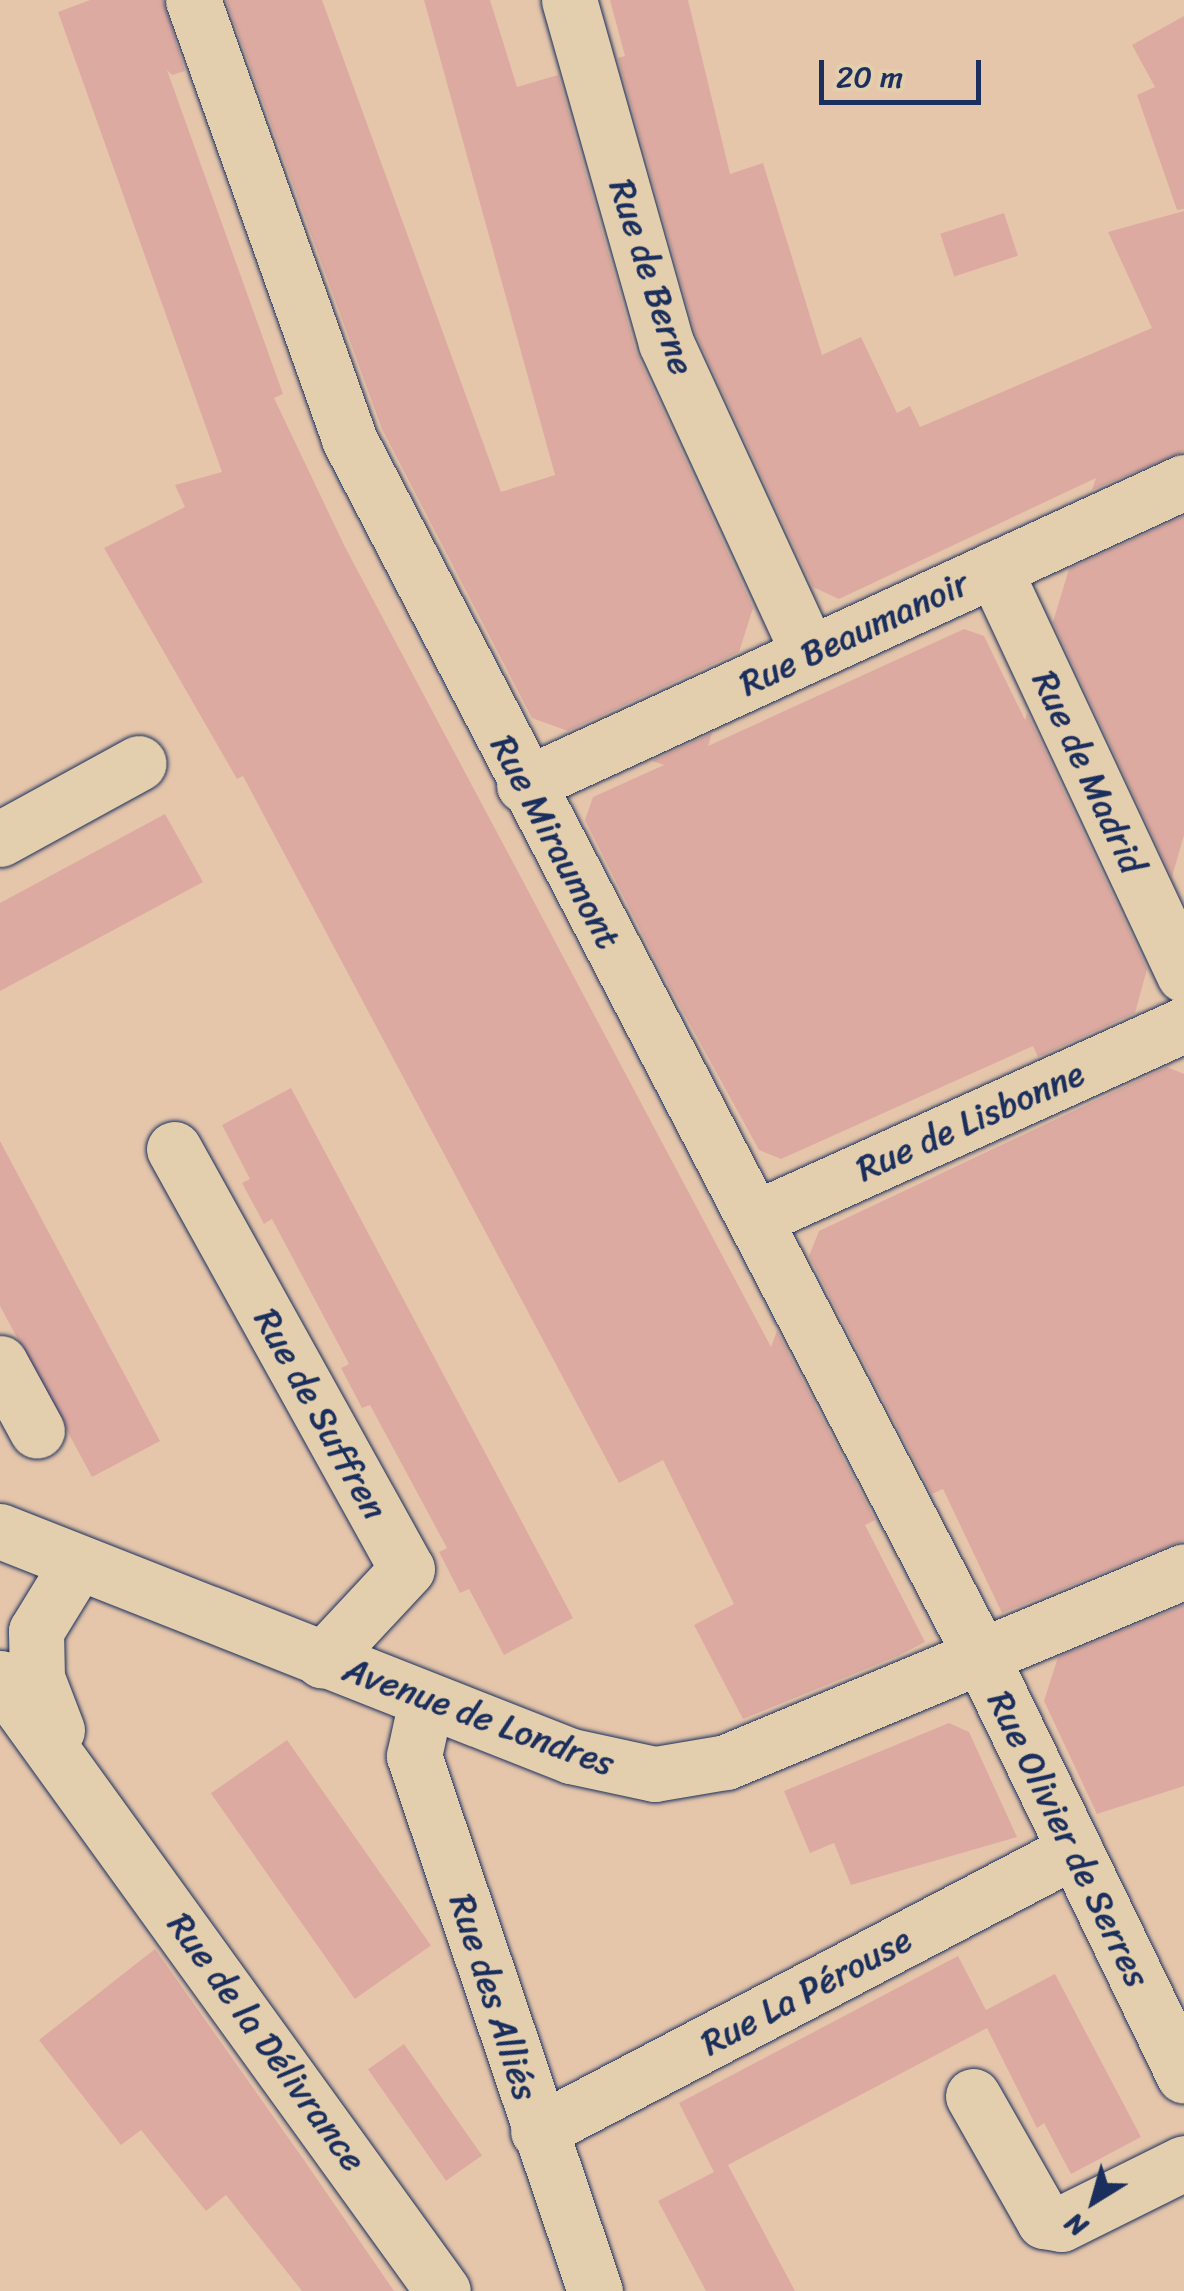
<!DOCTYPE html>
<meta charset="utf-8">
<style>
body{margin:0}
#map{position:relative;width:1184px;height:2291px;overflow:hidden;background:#e6c6ab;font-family:Sriracha,sans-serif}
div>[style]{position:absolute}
.building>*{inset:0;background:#ddaaa1;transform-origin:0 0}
.roads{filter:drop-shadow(0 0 2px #1b2f5e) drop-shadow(0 0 2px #1b2f5e)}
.minor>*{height:55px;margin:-27.5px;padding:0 27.5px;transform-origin:27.5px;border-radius:27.5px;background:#e3cead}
span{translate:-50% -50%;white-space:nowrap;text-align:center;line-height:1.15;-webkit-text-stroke:8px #e3cead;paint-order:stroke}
.street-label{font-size:35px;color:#1b2f5e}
.north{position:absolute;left:1044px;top:2151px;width:100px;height:100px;-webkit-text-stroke:8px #e3cead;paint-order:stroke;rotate:217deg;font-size:28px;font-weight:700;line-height:40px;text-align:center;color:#1b2f5e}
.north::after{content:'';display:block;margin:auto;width:35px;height:45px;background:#1b2f5e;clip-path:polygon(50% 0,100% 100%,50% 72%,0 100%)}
.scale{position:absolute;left:819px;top:60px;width:162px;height:45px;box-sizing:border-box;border:5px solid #1b2f5e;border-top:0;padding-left:12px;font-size:30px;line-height:35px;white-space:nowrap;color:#1b2f5e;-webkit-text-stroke:8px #e3cead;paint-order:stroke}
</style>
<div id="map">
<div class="building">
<div style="clip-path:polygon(90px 0,163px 0,185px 71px,172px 75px,167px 70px,283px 394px,274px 398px,345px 547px,771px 1347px,777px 1331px,875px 1520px,865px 1525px,925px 1642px,898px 1656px,743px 1719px,694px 1625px,734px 1604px,663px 1460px,619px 1483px,243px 776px,237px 779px,104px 548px,185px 507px,175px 485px,222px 472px,58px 12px)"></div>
<div style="clip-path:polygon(226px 0,322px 0,501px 492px,555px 475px,424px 0,490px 0,517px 87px,558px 75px,636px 352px,753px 608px,739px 652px,568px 731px,532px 718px,382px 429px)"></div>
<div style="clip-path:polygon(610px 0,688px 0,730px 174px,763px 163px,822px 355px,861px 337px,897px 413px,910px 406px,920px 427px,1152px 328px,1108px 232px,1184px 211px,1184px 451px,1092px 490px,1096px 478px,839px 599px,813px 587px,695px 332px,618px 58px,625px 56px)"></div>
<div style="clip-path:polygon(1184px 16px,1184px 209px,1177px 210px,1137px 95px,1155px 87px,1132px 45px)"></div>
<div style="left:1004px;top:213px;width:45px;height:67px;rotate:72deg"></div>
<div style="clip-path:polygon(1184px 516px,1184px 835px,1172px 877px,1053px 622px,1069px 569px)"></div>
<div style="clip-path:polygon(964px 629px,984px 636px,1025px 720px,1027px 713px,1147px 969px,1135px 1013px,1038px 1057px,1033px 1046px,781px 1159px,759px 1150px,664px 977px,585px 820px,593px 797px,664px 765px,652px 761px,712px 733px,708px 746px)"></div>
<div style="clip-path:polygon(165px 814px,203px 882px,0 991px,0 903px)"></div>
<div style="clip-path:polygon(1167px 1067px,1184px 1074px,1184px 1540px,1002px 1613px,943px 1489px,932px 1494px,809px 1256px,819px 1231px)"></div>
<div style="clip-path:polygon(291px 1088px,573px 1618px,504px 1655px,469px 1589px,460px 1593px,439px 1552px,447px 1548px,370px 1405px,362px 1408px,341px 1368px,349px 1364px,272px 1219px,264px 1224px,242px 1183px,250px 1179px,222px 1125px)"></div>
<div style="clip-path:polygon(0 1141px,160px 1441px,92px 1477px,0 1306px)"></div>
<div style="clip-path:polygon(1184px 1605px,1184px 1786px,1097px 1814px,1044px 1701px,1058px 1657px)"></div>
<div style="clip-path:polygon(949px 1723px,969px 1732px,1017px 1837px,851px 1885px,834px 1843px,810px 1853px,784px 1791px)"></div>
<div style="left:287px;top:1740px;width:251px;height:93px;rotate:55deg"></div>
<div style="clip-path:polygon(155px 1949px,304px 2160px,394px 2291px,302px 2291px,226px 2195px,206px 2211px,141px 2130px,121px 2145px,39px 2040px)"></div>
<div style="clip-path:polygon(958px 1956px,986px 2010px,1055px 1974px,1141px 2137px,1071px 2174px,1044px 2123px,1037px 2128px,987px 2028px,728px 2165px,795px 2291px,706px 2291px,658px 2201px,714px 2172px,679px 2103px)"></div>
<div style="left:404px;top:2044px;width:136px;height:44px;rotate:55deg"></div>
</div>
<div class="roads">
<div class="minor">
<div style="left:193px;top:0;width:466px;rotate:70.4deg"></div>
<div style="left:349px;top:439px;width:1371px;rotate:62.56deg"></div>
<div style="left:981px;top:1656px;width:466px;rotate:64.2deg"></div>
<div style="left:569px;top:0;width:356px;rotate:74.2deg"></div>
<div style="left:666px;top:343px;width:342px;rotate:65.3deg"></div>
<div style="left:994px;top:569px;width:448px;rotate:64.9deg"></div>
<div style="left:524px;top:785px;width:726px;rotate:-24.66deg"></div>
<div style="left:0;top:839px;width:158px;rotate:-28.7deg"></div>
<div style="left:174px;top:1149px;width:480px;rotate:61deg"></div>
<div style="left:407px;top:1569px;width:125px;rotate:133deg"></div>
<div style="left:756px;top:1218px;width:470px;rotate:-24.3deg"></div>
<div style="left:0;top:1363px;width:77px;rotate:61.4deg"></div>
<div style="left:0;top:1531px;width:614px;rotate:21.51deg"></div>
<div style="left:571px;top:1756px;width:86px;rotate:12.1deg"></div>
<div style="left:655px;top:1774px;width:72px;rotate:-9.6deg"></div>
<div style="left:726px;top:1762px;width:496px;rotate:-22.6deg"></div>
<div style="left:0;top:1678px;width:756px;rotate:54.15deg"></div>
<div style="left:426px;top:1701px;width:56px;rotate:102.3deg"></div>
<div style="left:414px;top:1756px;width:565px;rotate:71.31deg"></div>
<div style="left:57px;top:1730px;width:56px;rotate:-111deg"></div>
<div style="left:37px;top:1678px;width:47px;rotate:-91.2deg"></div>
<div style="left:36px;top:1631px;width:79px;rotate:-58.5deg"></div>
<div style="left:973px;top:2096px;width:144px;rotate:60.4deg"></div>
<div style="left:1044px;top:2221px;width:17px;rotate:10deg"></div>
<div style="left:1061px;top:2224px;width:137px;rotate:-26.4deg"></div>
<div style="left:538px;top:2131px;width:606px;rotate:-27.62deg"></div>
</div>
</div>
<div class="street-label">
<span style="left:652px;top:277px;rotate:72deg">Rue de Berne</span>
<span style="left:854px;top:633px;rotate:-25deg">Rue Beaumanoir</span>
<span style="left:1089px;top:772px;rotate:65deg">Rue de Madrid</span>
<span style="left:556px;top:842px;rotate:62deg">Rue Miraumont</span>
<span style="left:970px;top:1121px;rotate:-24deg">Rue de Lisbonne</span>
<span style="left:321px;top:1414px;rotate:61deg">Rue de Suffren</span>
<span style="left:479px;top:1716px;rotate:20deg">Avenue de Londres</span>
<span style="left:1069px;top:1839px;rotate:64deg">Rue Olivier de Serres</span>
<span style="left:806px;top:1991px;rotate:-28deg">Rue La Pérouse</span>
<span style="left:494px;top:1997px;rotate:72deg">Rue des Alliés</span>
<span style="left:267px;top:2042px;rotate:54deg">Rue de la Délivrance</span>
</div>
<div class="north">N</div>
<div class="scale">20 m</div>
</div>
